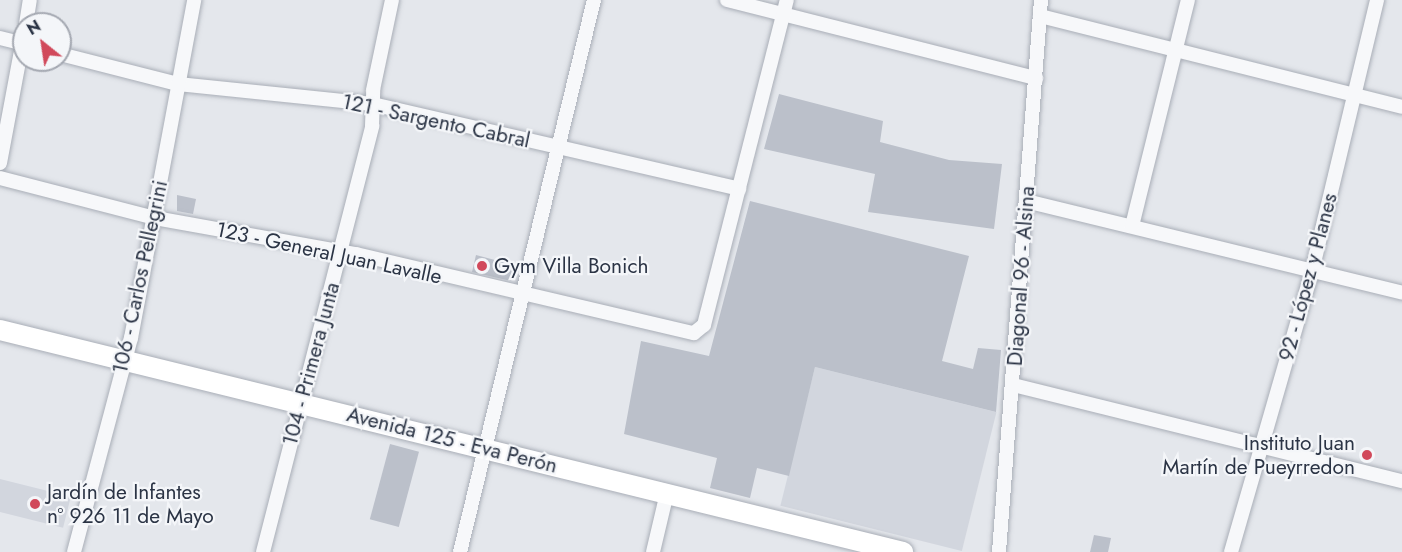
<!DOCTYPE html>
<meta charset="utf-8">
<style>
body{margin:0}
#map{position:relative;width:1402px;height:552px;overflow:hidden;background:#e4e7ec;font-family:Jost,sans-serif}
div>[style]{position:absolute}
.built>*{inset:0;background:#d2d6de;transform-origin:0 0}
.building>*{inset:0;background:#bbc0ca;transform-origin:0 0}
.roads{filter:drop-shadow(0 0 2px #a9aeb7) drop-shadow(0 0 2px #a9aeb7)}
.minor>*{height:14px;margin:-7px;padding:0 7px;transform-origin:7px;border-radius:7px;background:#f7f8fa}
.secondary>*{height:20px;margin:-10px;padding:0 10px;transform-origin:10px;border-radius:10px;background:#fff}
.dots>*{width:16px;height:16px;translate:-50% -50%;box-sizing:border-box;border:3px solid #f4f6f9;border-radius:50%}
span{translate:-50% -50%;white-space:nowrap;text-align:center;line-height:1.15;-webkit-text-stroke:4.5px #f4f6f9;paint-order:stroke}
.street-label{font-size:21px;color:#2b3445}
.poi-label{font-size:21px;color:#2b3445}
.left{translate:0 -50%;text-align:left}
.right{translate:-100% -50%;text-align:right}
.north{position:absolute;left:12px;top:12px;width:60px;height:60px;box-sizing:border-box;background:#f4f6f9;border:2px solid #a4a8b1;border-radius:50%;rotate:330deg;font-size:16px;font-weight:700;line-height:24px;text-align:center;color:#2b3445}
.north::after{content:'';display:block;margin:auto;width:21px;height:27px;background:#d1495b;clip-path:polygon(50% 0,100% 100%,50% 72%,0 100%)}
</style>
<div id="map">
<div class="built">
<div style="left:815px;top:367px;width:187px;height:143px;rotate:14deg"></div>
<div style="left:0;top:479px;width:73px;height:32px;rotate:14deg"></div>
</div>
<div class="building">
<div style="clip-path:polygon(779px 94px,883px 121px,880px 142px,949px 160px,1002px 164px,994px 229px,868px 212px,875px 174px,764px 149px)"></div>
<div style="clip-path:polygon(177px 195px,196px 199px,193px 214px,177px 211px)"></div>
<div style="clip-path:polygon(750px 201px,969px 256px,942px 361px,973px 369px,978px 348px,1001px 350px,996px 412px,815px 367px,789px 476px,757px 468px,750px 498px,710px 488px,717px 458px,624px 434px,641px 341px,709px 356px)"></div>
<div style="clip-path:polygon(476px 255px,517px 266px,514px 277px,511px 281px,472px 272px)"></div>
<div style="left:390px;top:444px;width:30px;height:78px;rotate:15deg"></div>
<div style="clip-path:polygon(1094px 535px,1111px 538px,1108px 552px,1090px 552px)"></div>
</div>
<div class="roads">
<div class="minor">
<div style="left:727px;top:0;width:319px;rotate:14.2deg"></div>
<div style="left:1040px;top:16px;width:373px;rotate:14.1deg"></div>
<div style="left:26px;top:24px;width:24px;rotate:-81deg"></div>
<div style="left:0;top:38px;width:25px;rotate:14deg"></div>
<div style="left:60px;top:54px;width:122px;rotate:14.3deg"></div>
<div style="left:178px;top:84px;width:195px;rotate:5.9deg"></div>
<div style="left:372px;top:104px;width:377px;rotate:13deg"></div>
<div style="left:0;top:163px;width:130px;rotate:-79.4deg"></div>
<div style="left:0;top:178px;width:160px;rotate:14.5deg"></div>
<div style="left:155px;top:218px;width:204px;rotate:10.2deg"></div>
<div style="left:356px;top:254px;width:347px;rotate:13.2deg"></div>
<div style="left:694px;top:333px;width:13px;rotate:-39deg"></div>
<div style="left:704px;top:325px;width:335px;rotate:-75.7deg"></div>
<div style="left:1026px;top:201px;width:387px;rotate:13.7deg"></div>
<div style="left:1132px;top:226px;width:233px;rotate:-76.1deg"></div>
<div style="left:1013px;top:385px;width:401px;rotate:13.9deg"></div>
<div style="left:74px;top:552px;width:221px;rotate:-75.1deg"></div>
<div style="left:131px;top:338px;width:344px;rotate:-79.4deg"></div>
<div style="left:263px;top:552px;width:440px;rotate:-75.6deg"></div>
<div style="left:372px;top:126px;width:36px;rotate:-88deg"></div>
<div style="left:373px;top:90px;width:92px;rotate:-78.1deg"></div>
<div style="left:460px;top:552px;width:568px;rotate:-76.36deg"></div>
<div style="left:653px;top:552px;width:61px;rotate:-76.7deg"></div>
<div style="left:999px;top:552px;width:554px;rotate:-85.65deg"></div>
<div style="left:1231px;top:552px;width:292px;rotate:-73.9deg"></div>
<div style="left:1312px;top:271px;width:279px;rotate:-76.5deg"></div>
</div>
<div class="secondary">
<div style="left:0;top:330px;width:930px;rotate:13.81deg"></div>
</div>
</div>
<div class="dots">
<div style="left:482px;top:266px;background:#d1495b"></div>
<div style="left:1367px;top:455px;background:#d1495b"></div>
<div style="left:35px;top:504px;background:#d1495b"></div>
</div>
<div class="street-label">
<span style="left:436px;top:121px;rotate:12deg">121 - Sargento Cabral</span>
<span style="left:329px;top:253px;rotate:12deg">123 - General Juan Lavalle</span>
<span style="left:1021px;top:276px;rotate:-86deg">Diagonal 96 - Alsina</span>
<span style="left:140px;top:277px;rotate:-78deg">106 - Carlos Pellegrini</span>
<span style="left:1308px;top:277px;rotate:-75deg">92 - López y Planes</span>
<span style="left:311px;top:364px;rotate:-75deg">104 - Primera Junta</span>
<span style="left:452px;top:440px;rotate:14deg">Avenida 125 - Eva Perón</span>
</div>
<div class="poi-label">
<span class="left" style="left:494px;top:266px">Gym Villa Bonich</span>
<span class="right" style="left:1355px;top:455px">Instituto Juan<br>Martín de Pueyrredon</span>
<span class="left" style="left:47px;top:504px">Jardín de Infantes<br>nº 926 11 de Mayo</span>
</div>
<div class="north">N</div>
</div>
